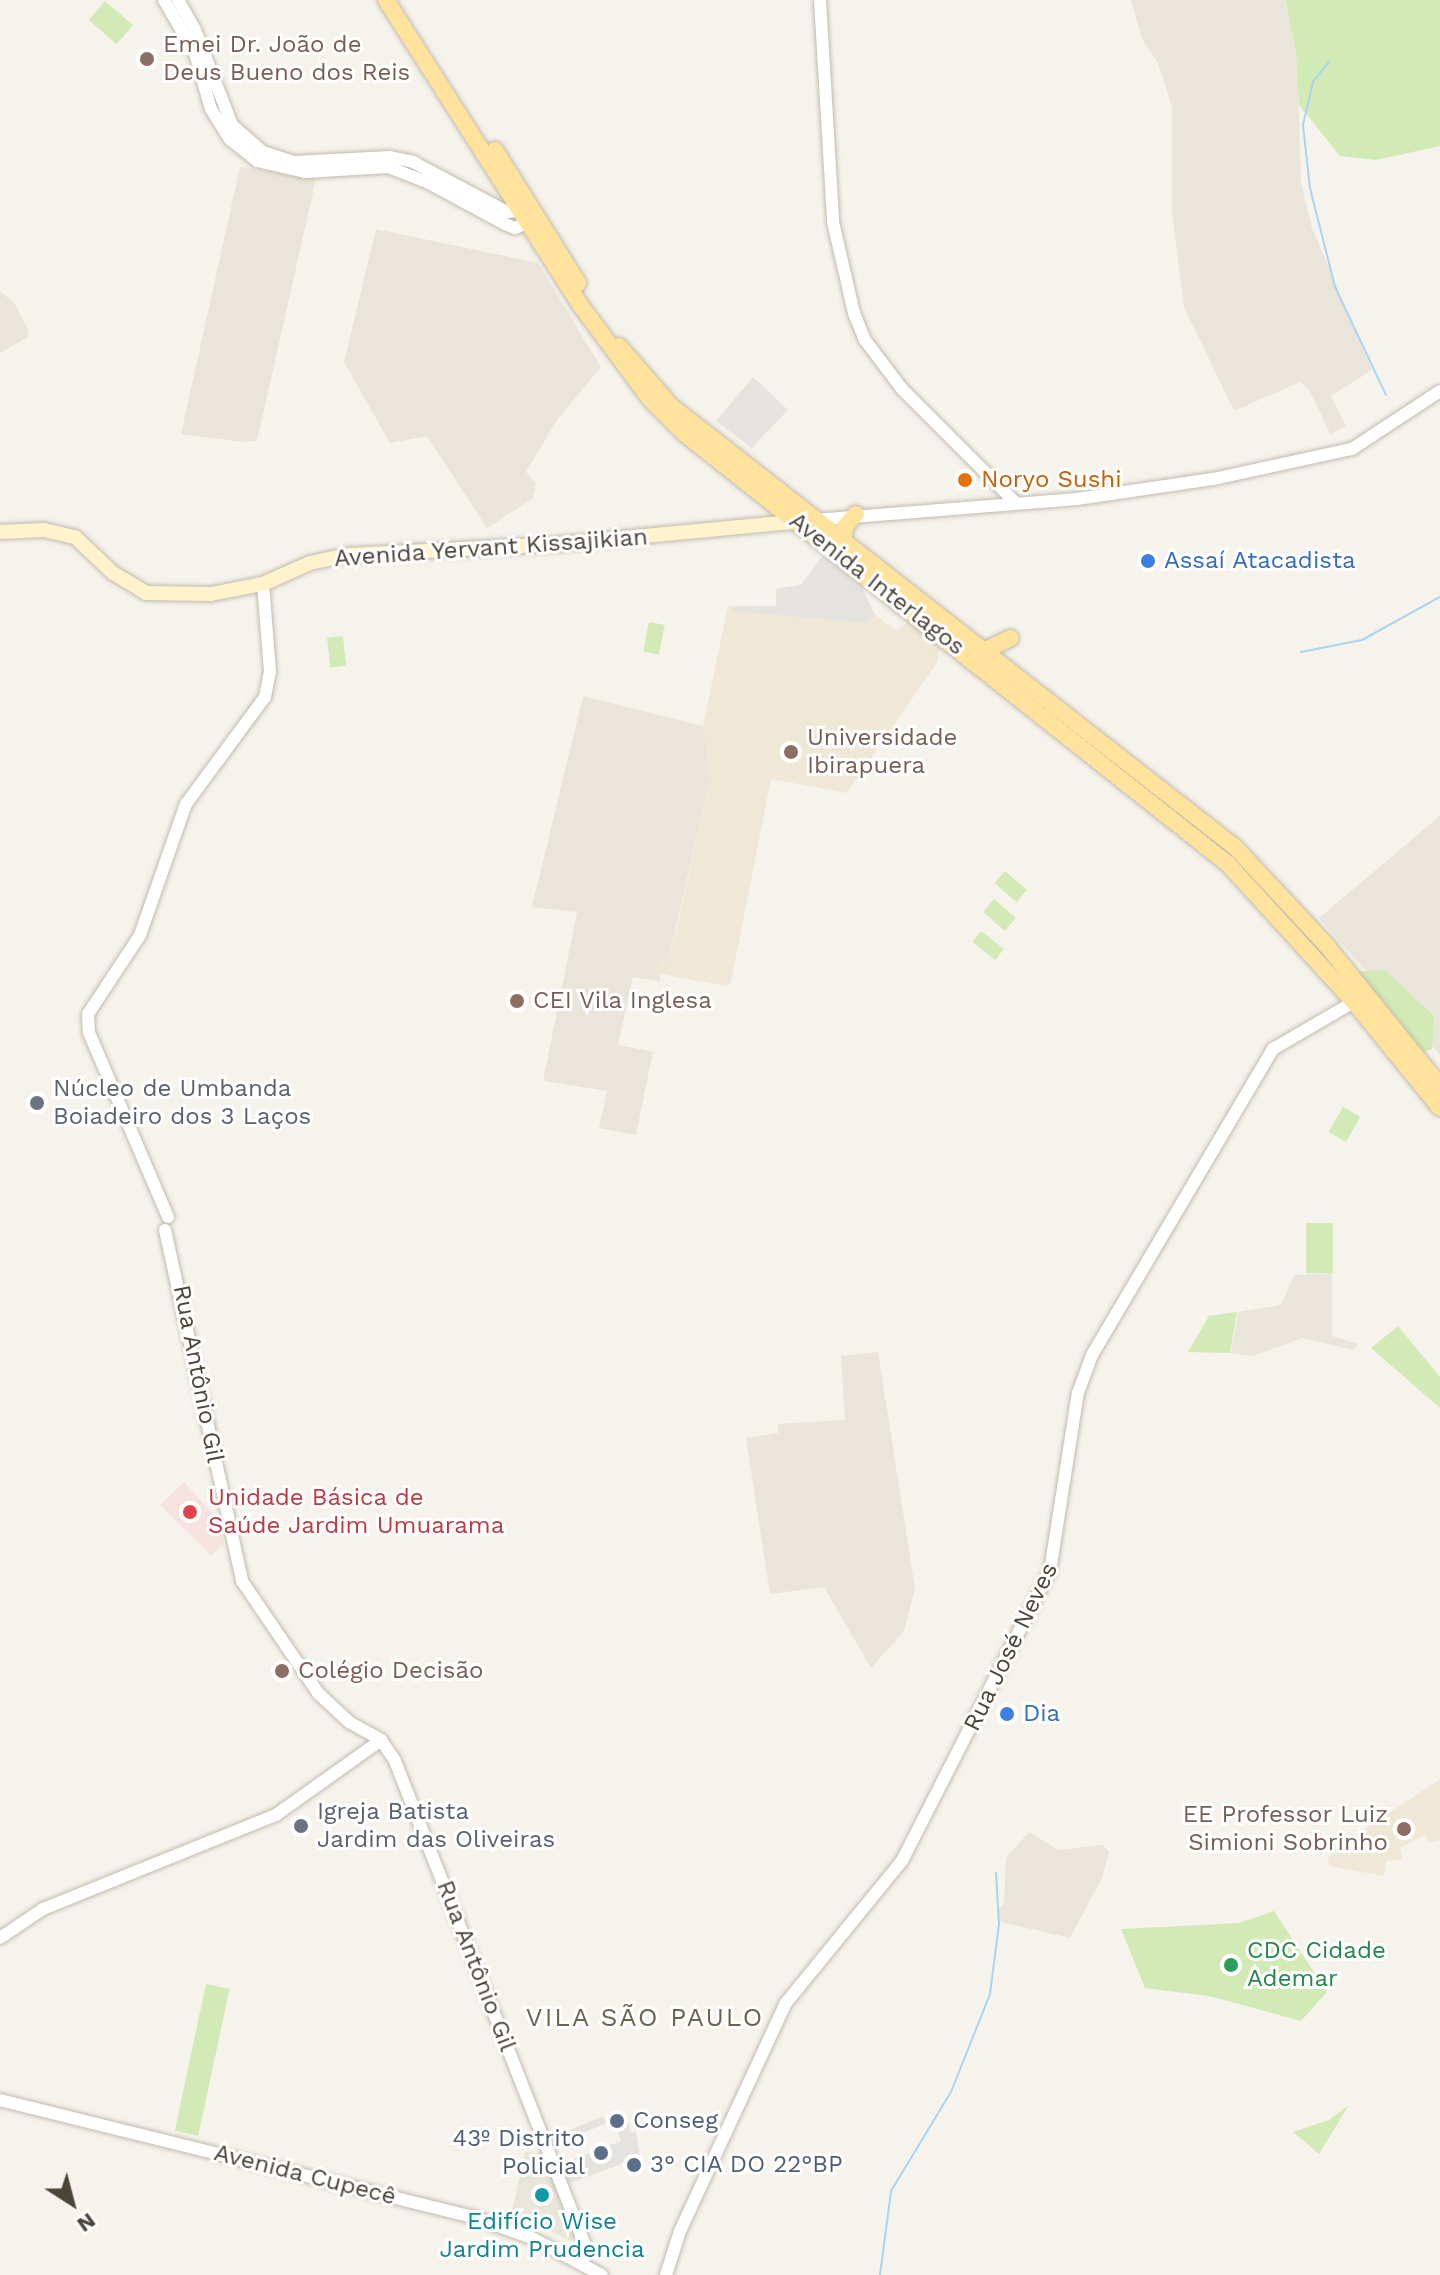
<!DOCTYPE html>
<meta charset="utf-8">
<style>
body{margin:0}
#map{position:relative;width:1440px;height:2275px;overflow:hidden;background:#f6f3ec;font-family:"Work Sans",sans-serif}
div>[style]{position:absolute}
.residential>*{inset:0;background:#eae5da}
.education>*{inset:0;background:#efe8d6}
.medical>*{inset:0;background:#f6e3e0}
.green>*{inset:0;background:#d2eab5;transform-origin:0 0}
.parking>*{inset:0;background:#e5e3e0;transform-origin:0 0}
.stream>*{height:2px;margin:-1px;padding:0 1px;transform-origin:1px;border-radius:1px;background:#a9d4f2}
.roads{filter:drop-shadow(0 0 2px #c2bbae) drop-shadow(0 0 2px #c2bbae)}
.tertiary>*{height:12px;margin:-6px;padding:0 6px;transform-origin:6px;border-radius:6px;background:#fff}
.secondary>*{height:14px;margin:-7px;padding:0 7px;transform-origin:7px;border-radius:7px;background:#fff3cd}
.primary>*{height:16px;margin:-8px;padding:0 8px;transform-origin:8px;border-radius:8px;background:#ffe39c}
.dots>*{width:22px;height:22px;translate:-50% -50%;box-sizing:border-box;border:4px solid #fff;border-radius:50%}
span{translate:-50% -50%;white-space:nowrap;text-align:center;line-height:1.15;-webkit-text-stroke:6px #fff;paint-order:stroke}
.education-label{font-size:24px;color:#785e54}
.left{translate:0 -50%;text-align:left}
.right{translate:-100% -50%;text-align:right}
.food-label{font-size:24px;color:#c56008}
.street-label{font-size:24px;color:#4b4439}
.shop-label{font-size:24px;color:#366cbe}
.worship-label{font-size:24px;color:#5b616d}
.health-label{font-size:24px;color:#be3a42}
.leisure-label{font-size:24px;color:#27864d}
.service-label{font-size:24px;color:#4e5e75}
.culture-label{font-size:24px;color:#0d838f}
.neighbourhood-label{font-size:26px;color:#6e6250;letter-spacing:2px}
.north{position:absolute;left:32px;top:2163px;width:80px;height:80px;-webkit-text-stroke:6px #fff;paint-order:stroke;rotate:144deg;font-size:22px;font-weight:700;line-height:32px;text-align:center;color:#4b4439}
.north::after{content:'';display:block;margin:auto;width:28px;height:36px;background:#4b4439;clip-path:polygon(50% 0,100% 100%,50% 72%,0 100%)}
</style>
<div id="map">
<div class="residential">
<div style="clip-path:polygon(1131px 0,1284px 0,1297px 51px,1301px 182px,1312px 228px,1372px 370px,1331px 396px,1346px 426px,1330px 434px,1310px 391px,1300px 382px,1234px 411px,1184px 307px,1172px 212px,1172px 106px,1158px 63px,1142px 39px)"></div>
<div style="clip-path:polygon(240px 167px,316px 179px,257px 441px,242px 442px,181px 434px)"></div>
<div style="clip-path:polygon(376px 229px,538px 263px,601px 367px,557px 420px,526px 472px,536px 483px,533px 498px,487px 528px,427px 436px,390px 443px,344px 362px)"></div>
<div style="clip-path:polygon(0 291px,15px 304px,28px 329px,28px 337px,0 353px)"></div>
<div style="clip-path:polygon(583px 696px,703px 726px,710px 779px,668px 962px,660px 960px,660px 981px,633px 977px,618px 1045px,653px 1052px,636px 1135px,599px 1128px,607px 1091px,543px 1081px,577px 912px,532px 907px)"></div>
<div style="clip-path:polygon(1440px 816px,1440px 1055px,1319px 918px)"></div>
<div style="clip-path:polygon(1332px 1273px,1332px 1336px,1358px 1344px,1353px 1350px,1302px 1338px,1253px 1356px,1231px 1353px,1238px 1312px,1281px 1305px,1294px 1275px)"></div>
<div style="clip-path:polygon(878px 1352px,915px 1589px,904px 1631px,871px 1668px,824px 1587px,770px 1594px,746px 1438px,778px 1433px,778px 1424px,845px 1420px,841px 1356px)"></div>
<div style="clip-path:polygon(1029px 1832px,1058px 1850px,1103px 1845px,1109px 1852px,1102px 1878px,1070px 1938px,1001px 1922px,997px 1910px,1004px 1904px,1006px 1858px)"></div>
<div style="clip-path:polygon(525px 2152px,545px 2153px,575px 2238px,570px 2241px,512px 2211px)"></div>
</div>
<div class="education">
<div style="clip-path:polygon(824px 554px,859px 581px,875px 615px,896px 630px,909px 622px,939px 645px,938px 661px,847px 793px,771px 779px,731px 982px,726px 986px,656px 973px,660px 960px,668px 962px,677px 928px,710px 779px,703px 726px,728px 606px,776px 606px,776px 589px,801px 585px)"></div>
<div style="clip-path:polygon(1440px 1779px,1440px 1840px,1428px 1842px,1425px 1834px,1400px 1848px,1402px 1859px,1386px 1861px,1384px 1876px,1329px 1866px,1328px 1858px,1338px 1847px)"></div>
</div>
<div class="medical">
<div style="clip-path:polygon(184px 1482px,219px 1520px,224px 1544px,211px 1555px,160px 1505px)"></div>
</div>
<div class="green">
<div style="clip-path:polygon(1285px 0,1440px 0,1440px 146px,1376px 160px,1340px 156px,1299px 105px,1296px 51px)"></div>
<div style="left:105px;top:1px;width:37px;height:25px;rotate:41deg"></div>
<div style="left:649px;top:622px;width:16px;height:30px;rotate:11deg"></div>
<div style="left:343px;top:636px;width:30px;height:16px;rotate:84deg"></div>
<div style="left:1005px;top:871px;width:29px;height:16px;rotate:41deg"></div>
<div style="left:994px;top:899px;width:29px;height:17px;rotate:41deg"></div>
<div style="left:981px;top:931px;width:29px;height:14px;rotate:38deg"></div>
<div style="clip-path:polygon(1385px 970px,1434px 1016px,1432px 1049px,1418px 1054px,1352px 972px)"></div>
<div style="left:1343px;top:1107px;width:20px;height:29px;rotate:30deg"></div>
<div style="left:1306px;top:1223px;width:27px;height:50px"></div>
<div style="clip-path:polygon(1237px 1312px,1230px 1353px,1188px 1352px,1209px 1316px)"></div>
<div style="clip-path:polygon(1398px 1326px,1440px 1377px,1440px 1408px,1371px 1348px)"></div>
<div style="clip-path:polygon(1274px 1911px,1327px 1992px,1301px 2021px,1209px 1996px,1145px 1988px,1121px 1929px,1239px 1923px)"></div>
<div style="left:206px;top:1984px;width:24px;height:150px;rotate:12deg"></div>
<div style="clip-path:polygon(1349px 2105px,1319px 2154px,1293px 2132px,1329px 2120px)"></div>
</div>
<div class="parking">
<div style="clip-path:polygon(753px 377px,788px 410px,752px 448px,716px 421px)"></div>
<div style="clip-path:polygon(824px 554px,859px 581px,875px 615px,867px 623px,733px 611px,734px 606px,776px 606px,776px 589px,801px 585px)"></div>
<div style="left:603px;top:2116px;width:8px;height:56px;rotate:67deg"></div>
<div style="clip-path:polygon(628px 2119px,631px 2133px,636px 2132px,640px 2157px,568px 2184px,561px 2164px,621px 2141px,615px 2124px)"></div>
</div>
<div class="stream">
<div style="left:1329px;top:62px;width:26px;rotate:129deg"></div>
<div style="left:1313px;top:82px;width:44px;rotate:103.1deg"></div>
<div style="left:1303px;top:125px;width:63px;rotate:83.7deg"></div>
<div style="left:1310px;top:188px;width:102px;rotate:75.8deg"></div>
<div style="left:1335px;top:287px;width:119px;rotate:64.7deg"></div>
<div style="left:1301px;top:652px;width:62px;rotate:-11.1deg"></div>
<div style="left:1362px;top:640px;width:89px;rotate:-28.9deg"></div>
<div style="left:880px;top:2275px;width:85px;rotate:-82.5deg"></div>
<div style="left:891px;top:2191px;width:116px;rotate:-58.8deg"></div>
<div style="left:951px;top:2092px;width:105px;rotate:-68.3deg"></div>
<div style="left:990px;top:1994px;width:71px;rotate:-82.7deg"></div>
<div style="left:999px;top:1924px;width:51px;rotate:-93.4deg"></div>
</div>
<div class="roads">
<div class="tertiary">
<div style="left:164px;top:0;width:61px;rotate:59.7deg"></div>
<div style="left:195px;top:53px;width:58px;rotate:74.1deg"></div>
<div style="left:211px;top:109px;width:36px;rotate:58deg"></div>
<div style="left:230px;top:139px;width:35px;rotate:39deg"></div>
<div style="left:257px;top:161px;width:49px;rotate:12.9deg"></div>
<div style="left:305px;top:172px;width:83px;rotate:-3.4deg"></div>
<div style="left:388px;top:167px;width:42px;rotate:21deg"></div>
<div style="left:427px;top:182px;width:89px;rotate:28.3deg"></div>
<div style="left:505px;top:224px;width:11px;rotate:22deg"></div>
<div style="left:515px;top:228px;width:21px;rotate:-23deg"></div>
<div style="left:178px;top:0;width:34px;rotate:60deg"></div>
<div style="left:195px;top:30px;width:102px;rotate:68.7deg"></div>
<div style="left:232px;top:125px;width:41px;rotate:41.1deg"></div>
<div style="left:263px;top:152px;width:33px;rotate:18deg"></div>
<div style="left:294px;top:162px;width:96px;rotate:-3deg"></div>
<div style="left:390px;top:157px;width:24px;rotate:12deg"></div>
<div style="left:413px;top:162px;width:106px;rotate:28deg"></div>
<div style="left:507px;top:212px;width:18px;rotate:-6deg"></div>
<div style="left:820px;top:0;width:222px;rotate:86.6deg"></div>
<div style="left:833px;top:222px;width:93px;rotate:77deg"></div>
<div style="left:854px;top:313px;width:29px;rotate:68deg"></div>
<div style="left:865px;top:340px;width:61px;rotate:52.9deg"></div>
<div style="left:902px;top:389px;width:160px;rotate:45deg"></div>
<div style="left:815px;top:520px;width:263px;rotate:-4.6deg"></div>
<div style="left:1077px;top:499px;width:137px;rotate:-8.4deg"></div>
<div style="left:1213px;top:479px;width:142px;rotate:-12.2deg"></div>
<div style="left:1352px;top:449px;width:105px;rotate:-33.4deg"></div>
<div style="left:168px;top:1217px;width:200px;rotate:-113.2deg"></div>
<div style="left:89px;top:1033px;width:19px;rotate:-93deg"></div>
<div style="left:88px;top:1014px;width:95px;rotate:-56.6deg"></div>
<div style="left:140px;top:935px;width:139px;rotate:-70.7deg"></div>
<div style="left:186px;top:804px;width:133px;rotate:-53.6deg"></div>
<div style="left:265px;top:697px;width:26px;rotate:-79deg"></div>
<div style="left:270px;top:671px;width:87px;rotate:-94.6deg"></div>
<div style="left:165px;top:1230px;width:359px;rotate:77.6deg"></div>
<div style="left:242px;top:1581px;width:135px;rotate:55.8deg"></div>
<div style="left:318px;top:1693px;width:42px;rotate:43.1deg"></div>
<div style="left:349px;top:1722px;width:37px;rotate:29deg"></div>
<div style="left:381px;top:1740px;width:25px;rotate:56deg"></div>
<div style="left:395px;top:1761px;width:520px;rotate:68.57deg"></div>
<div style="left:585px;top:2245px;width:20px;rotate:96deg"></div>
<div style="left:0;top:1938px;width:52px;rotate:-34deg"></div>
<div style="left:43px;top:1909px;width:251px;rotate:-22deg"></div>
<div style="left:276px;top:1815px;width:129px;rotate:-35.5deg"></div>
<div style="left:0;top:2100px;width:490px;rotate:13.9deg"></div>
<div style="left:476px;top:2218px;width:59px;rotate:19.7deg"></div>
<div style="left:532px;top:2238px;width:79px;rotate:27.9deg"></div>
<div style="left:666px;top:2275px;width:46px;rotate:-72.3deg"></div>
<div style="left:680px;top:2231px;width:251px;rotate:-65.1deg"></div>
<div style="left:786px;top:2003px;width:183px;rotate:-50.8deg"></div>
<div style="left:902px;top:1861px;width:326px;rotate:-63deg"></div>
<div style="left:1050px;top:1571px;width:180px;rotate:-81.1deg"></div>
<div style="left:1078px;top:1393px;width:40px;rotate:-69.8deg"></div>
<div style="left:1092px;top:1355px;width:356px;rotate:-59.4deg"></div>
<div style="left:1273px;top:1049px;width:99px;rotate:-30.2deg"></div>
</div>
<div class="secondary">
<div style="left:0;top:532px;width:44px;rotate:-2.6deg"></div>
<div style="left:44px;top:530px;width:32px;rotate:13deg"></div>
<div style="left:75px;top:537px;width:52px;rotate:43.5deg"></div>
<div style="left:113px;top:573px;width:39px;rotate:31deg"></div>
<div style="left:146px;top:593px;width:65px;rotate:0.9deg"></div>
<div style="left:211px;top:594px;width:53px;rotate:-10.9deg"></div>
<div style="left:263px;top:584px;width:51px;rotate:-24.1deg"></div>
<div style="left:310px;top:563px;width:40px;rotate:-12deg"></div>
<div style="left:349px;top:555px;width:211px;rotate:-3deg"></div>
<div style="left:560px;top:544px;width:244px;rotate:-5.4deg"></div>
</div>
<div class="primary">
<div style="left:386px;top:0;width:363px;rotate:57.5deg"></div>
<div style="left:581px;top:306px;width:116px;rotate:53.4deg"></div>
<div style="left:650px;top:399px;width:49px;rotate:45deg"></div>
<div style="left:685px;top:434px;width:693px;rotate:38.38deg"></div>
<div style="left:1228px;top:864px;width:187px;rotate:47.6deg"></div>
<div style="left:1354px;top:1002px;width:136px;rotate:50.9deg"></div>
<div style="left:495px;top:150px;width:157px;rotate:58deg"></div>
<div style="left:619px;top:346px;width:79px;rotate:49.1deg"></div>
<div style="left:671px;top:406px;width:717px;rotate:38.04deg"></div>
<div style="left:1236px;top:848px;width:134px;rotate:47.1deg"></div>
<div style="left:1327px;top:946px;width:180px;rotate:51.1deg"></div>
<div style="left:843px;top:542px;width:15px;rotate:-82deg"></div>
<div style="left:845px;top:527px;width:17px;rotate:-50deg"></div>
<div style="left:982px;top:660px;width:13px;rotate:-61deg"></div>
<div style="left:988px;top:649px;width:25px;rotate:-26deg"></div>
</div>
</div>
<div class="dots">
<div style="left:147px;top:59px;background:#8d6e63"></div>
<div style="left:965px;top:480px;background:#e8710a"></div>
<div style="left:1148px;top:561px;background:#3f7fe0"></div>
<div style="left:791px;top:752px;background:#8d6e63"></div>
<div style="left:517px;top:1001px;background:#8d6e63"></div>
<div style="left:37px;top:1103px;background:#6b7280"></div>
<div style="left:190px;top:1512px;background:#e0444e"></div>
<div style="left:282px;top:1671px;background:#8d6e63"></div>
<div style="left:1007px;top:1714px;background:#3f7fe0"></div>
<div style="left:301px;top:1826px;background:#6b7280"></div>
<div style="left:1404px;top:1829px;background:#8d6e63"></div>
<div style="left:1231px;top:1965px;background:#2e9e5b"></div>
<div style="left:617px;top:2121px;background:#5c6f8a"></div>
<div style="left:601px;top:2153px;background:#5c6f8a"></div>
<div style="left:634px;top:2165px;background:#5c6f8a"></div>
<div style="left:542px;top:2195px;background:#0f9aa8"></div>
</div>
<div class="education-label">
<span class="left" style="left:163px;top:59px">Emei Dr. João de<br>Deus Bueno dos Reis</span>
<span class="left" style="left:807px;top:752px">Universidade<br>Ibirapuera</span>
<span class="left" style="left:533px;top:1001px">CEI Vila Inglesa</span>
<span class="left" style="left:298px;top:1671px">Colégio Decisão</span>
<span class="right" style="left:1388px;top:1829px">EE Professor Luiz<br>Simioni Sobrinho</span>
</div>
<div class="food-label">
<span class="left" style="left:981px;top:480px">Noryo Sushi</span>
</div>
<div class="street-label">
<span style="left:491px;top:548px;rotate:-4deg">Avenida Yervant Kissajikian</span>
<span style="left:877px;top:584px;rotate:38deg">Avenida Interlagos</span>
<span style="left:198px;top:1374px;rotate:79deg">Rua Antônio Gil</span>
<span style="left:1011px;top:1647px;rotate:-64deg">Rua José Neves</span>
<span style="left:476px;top:1966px;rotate:69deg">Rua Antônio Gil</span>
<span style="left:305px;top:2175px;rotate:14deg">Avenida Cupecê</span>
</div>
<div class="shop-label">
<span class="left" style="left:1164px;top:561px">Assaí Atacadista</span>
<span class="left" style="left:1023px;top:1714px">Dia</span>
</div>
<div class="worship-label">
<span class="left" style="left:53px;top:1103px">Núcleo de Umbanda<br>Boiadeiro dos 3 Laços</span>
<span class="left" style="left:317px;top:1826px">Igreja Batista<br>Jardim das Oliveiras</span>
</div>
<div class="health-label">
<span class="left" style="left:208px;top:1512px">Unidade Básica de<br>Saúde Jardim Umuarama</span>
</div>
<div class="leisure-label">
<span class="left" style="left:1247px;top:1965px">CDC Cidade<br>Ademar</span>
</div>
<div class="service-label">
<span class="left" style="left:633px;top:2121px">Conseg</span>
<span class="right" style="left:585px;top:2153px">43º Distrito<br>Policial</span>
<span class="left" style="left:650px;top:2165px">3° CIA DO 22°BP</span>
</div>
<div class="culture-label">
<span style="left:542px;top:2236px">Edifício Wise<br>Jardim Prudencia</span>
</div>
<div class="neighbourhood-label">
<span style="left:645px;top:2018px">VILA SÃO PAULO</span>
</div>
<div class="north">N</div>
</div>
